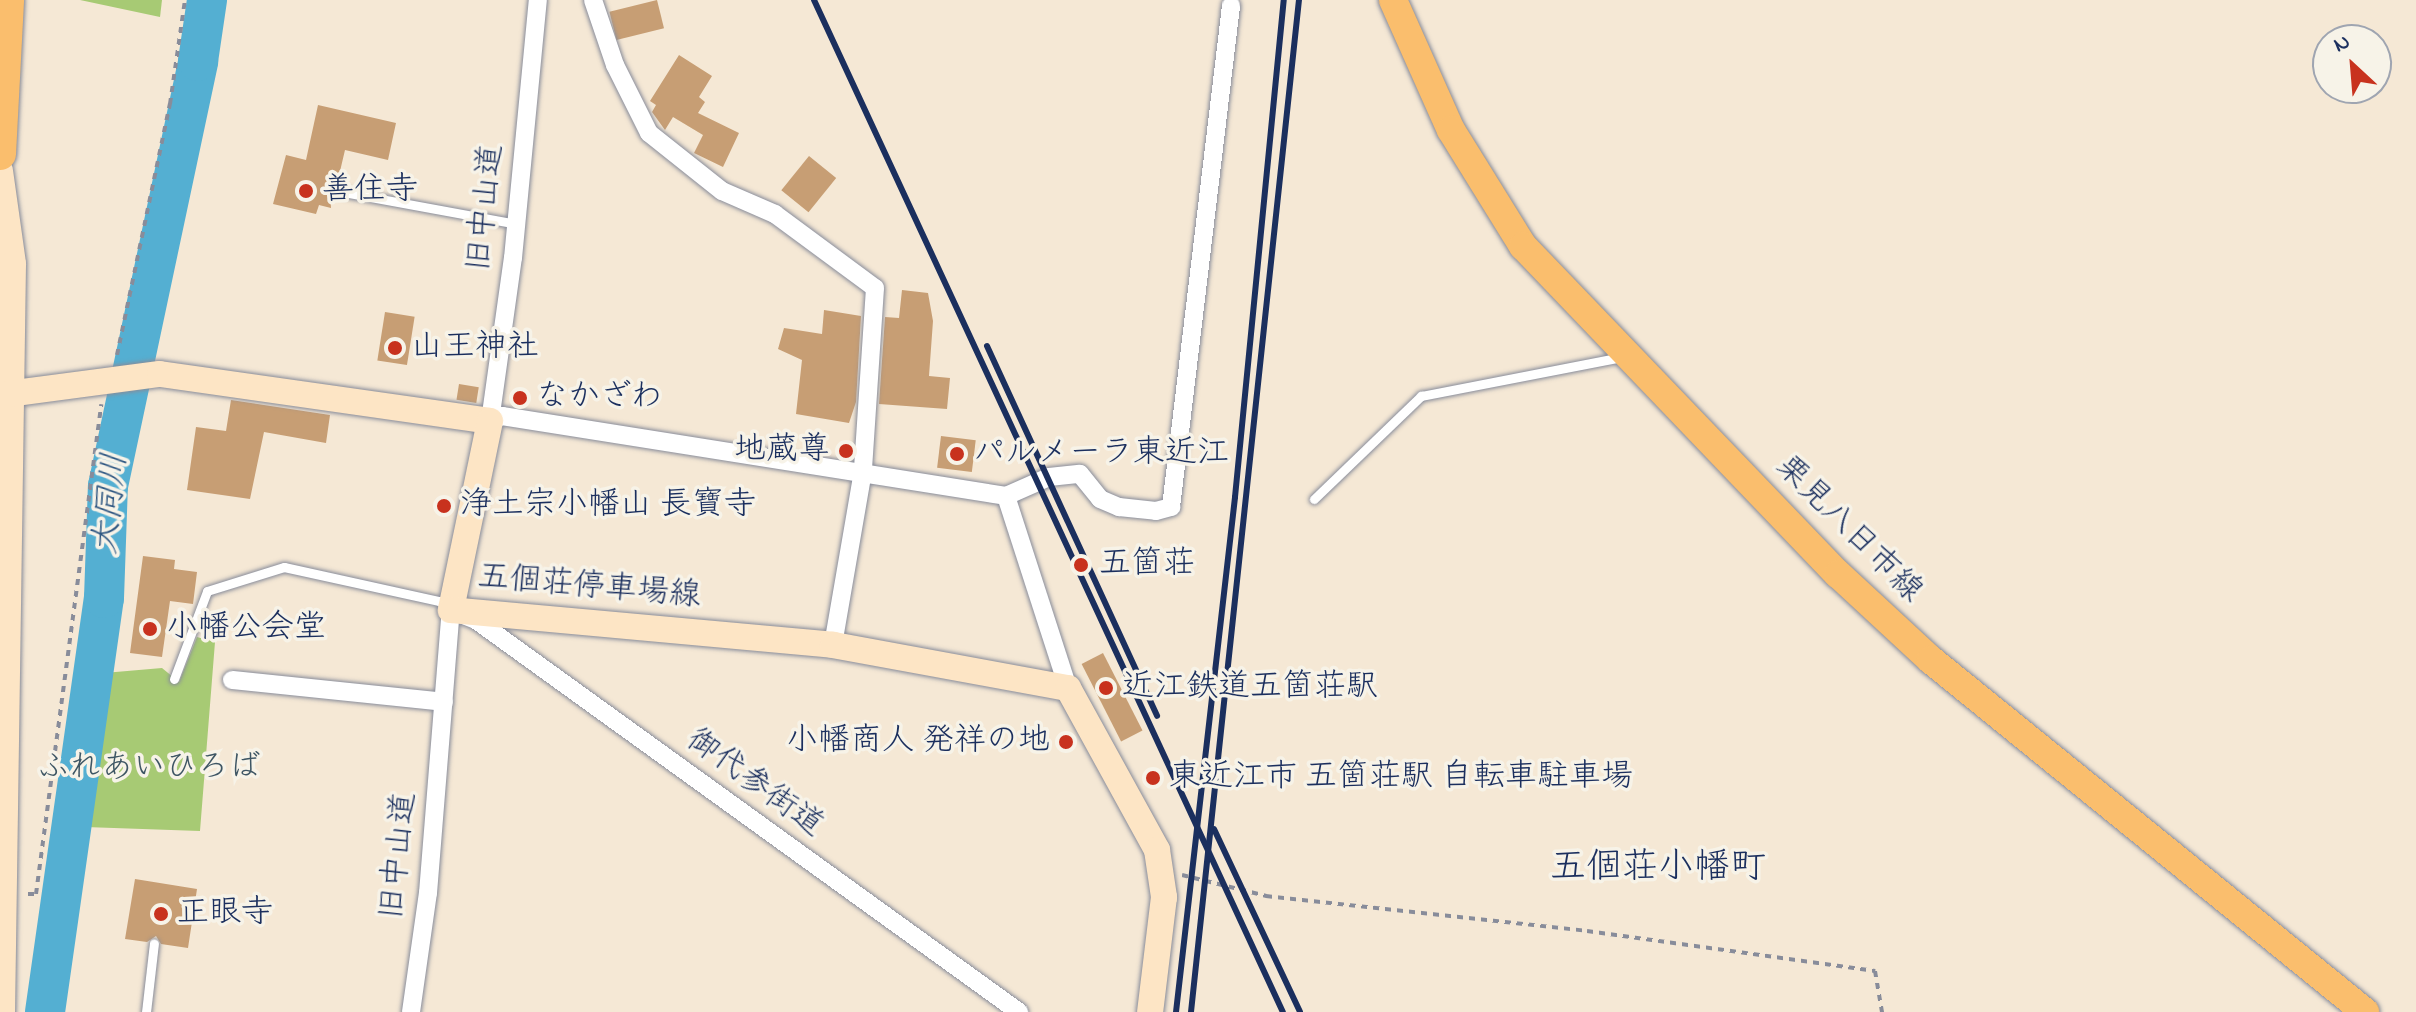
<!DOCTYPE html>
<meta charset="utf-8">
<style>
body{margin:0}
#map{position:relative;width:2416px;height:1012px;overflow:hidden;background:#f5e8d5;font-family:"Indie Flower","Klee One",sans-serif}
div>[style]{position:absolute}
.green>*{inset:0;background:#a7ca74}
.river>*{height:40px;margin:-20px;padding:0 20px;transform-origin:20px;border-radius:20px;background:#54afd2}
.building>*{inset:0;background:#c79e74;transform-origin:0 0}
.path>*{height:4px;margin-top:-2px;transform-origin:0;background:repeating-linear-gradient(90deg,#888c9a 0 6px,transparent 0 12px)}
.roads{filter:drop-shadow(0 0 2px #888c9a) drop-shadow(0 0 2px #888c9a)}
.lane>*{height:9px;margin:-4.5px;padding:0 4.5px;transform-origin:4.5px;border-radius:4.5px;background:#fff}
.street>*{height:18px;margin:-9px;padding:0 9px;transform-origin:9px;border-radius:9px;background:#fff}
.secondary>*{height:26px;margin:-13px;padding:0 13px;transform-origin:13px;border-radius:13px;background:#fde5c5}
.primary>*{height:28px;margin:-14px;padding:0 14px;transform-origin:14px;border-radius:14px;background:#fabe6d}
.highway>*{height:32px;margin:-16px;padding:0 16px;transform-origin:16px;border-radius:16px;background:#fabe6d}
.rail>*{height:6px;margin:-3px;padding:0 3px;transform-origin:3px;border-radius:3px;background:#1b2f5e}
.dots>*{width:22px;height:22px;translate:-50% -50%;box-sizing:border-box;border:4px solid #f7f3e8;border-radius:50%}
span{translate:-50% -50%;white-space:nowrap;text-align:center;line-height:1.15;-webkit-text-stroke:7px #f7f3e8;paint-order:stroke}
.poi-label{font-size:32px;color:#1b2f5e}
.left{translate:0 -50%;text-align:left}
.right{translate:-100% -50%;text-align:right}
.street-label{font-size:32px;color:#1b2f5e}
.park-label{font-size:32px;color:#3e5664}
.water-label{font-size:34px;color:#2c5581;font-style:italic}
.quarter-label{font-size:36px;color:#1b2f5e}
.north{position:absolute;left:2312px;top:24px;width:80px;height:80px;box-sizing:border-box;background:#f7f3e8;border:2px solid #9fa5b1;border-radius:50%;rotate:334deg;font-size:22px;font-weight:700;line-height:32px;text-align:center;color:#1b2f5e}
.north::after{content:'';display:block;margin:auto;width:28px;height:36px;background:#c8321e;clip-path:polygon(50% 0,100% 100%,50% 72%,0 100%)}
</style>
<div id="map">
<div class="green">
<div style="clip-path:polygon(80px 0,162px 0,160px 17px)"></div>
<div style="clip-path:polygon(197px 637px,215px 642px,200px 831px,85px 827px,104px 673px,162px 668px,179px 682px)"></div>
</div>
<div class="river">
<div style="left:45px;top:1012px;width:418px;rotate:-81.9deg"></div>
<div style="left:104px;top:598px;width:112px;rotate:-88deg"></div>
<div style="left:108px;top:486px;width:434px;rotate:-78deg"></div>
<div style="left:198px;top:61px;width:62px;rotate:-81.6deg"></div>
</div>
<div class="building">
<div style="left:657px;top:0;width:29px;height:49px;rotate:76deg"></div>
<div style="clip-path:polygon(679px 55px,712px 76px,699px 97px,705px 102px,698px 113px,739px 133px,723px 167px,694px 153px,703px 135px,673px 117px,665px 130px,652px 112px,656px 105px,650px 101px)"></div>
<div style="clip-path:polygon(318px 105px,396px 123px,388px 160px,345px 150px,337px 184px,330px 189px,331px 208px,319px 205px,316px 214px,273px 204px,286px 155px,306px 160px)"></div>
<div style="left:809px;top:156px;width:35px;height:44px;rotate:39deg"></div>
<div style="clip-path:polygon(902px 290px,928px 293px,933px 321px,929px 376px,950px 378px,947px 409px,879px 404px,885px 317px,899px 318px)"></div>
<div style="clip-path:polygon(824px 310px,861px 316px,856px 402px,849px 423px,796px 414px,802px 360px,778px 349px,784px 328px,822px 334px)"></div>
<div style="left:385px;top:312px;width:30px;height:49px;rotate:9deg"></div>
<div style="left:459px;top:384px;width:20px;height:16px;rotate:9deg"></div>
<div style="clip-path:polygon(231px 400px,330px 415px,326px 443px,264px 432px,250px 499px,187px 490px,196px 427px,226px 431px)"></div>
<div style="left:941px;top:436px;width:35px;height:32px;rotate:7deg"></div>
<div style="clip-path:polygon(143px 556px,175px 560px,174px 569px,197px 572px,193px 604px,170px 601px,162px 657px,130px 653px)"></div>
<div style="left:1103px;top:653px;width:87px;height:24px;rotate:63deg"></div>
<div style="clip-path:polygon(135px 879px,197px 889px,188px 948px,161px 944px,156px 936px,147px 942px,125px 939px)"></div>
</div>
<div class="path">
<div style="left:117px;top:355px;width:257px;rotate:-78.1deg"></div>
<div style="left:170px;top:104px;width:105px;rotate:-81.8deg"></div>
<div style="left:1182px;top:875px;width:87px;rotate:14deg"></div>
<div style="left:1266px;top:896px;width:323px;rotate:6.2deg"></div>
<div style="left:1587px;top:931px;width:291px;rotate:7.9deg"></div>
<div style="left:1875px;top:971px;width:42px;rotate:80.3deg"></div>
<div style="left:28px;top:894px;width:8px"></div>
<div style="left:36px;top:894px;width:494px;rotate:-82.4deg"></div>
</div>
<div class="roads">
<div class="lane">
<div style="left:337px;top:191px;width:182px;rotate:10.4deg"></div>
<div style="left:1314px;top:499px;width:149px;rotate:-43.9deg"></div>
<div style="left:1421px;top:396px;width:204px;rotate:-11deg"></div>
<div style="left:174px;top:679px;width:94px;rotate:-69.4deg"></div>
<div style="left:207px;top:591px;width:81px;rotate:-17.3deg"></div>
<div style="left:284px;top:567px;width:159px;rotate:12.4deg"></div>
<div style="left:439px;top:601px;width:12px;rotate:31deg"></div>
<div style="left:146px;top:1012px;width:69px;rotate:-83.4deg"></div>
</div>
<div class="street">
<div style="left:593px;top:0;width:69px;rotate:71.3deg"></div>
<div style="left:615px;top:65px;width:76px;rotate:63.4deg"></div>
<div style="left:649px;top:133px;width:93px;rotate:38.5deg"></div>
<div style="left:722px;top:191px;width:58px;rotate:23.5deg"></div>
<div style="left:775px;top:214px;width:124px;rotate:36.5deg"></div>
<div style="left:875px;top:288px;width:183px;rotate:93.8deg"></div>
<div style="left:863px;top:471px;width:177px;rotate:99.8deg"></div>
<div style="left:490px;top:421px;width:13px;rotate:-23deg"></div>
<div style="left:502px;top:416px;width:510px;rotate:9.02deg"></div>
<div style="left:1006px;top:496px;width:47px;rotate:-23.8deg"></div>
<div style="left:1049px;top:477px;width:31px;rotate:-6deg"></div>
<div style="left:1080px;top:474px;width:32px;rotate:51deg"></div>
<div style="left:1100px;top:499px;width:21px;rotate:23deg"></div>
<div style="left:1119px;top:507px;width:37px;rotate:6deg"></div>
<div style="left:1156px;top:511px;width:16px;rotate:-15deg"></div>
<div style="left:1171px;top:507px;width:505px;rotate:-83.17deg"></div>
<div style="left:490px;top:421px;width:165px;rotate:-82deg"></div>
<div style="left:513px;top:258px;width:259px;rotate:-84.5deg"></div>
<div style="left:1006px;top:496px;width:202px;rotate:72.1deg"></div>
<div style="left:232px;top:680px;width:213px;rotate:5.9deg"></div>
<div style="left:411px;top:1012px;width:120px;rotate:-81.9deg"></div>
<div style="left:428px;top:893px;width:284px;rotate:-85.4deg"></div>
<div style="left:451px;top:610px;width:27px;rotate:22deg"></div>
<div style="left:476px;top:620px;width:670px;rotate:35.83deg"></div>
</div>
<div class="secondary">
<div style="left:0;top:171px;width:94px;rotate:82deg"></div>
<div style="left:13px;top:264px;width:748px;rotate:90.84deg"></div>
<div style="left:0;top:395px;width:161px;rotate:-7.5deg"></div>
<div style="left:160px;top:374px;width:333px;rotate:8.1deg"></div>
<div style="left:490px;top:421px;width:193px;rotate:101.7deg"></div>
<div style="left:451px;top:610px;width:384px;rotate:5.2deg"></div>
<div style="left:833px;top:645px;width:239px;rotate:10.4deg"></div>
<div style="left:1068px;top:688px;width:185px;rotate:61.2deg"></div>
<div style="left:1157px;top:850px;width:48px;rotate:81.5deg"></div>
<div style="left:1164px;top:897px;width:116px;rotate:96.9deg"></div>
</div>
<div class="primary">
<div style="left:1393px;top:0;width:142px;rotate:66deg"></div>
<div style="left:1451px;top:130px;width:137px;rotate:58.2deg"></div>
<div style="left:1523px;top:246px;width:455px;rotate:46.2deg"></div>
<div style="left:1838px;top:574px;width:127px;rotate:42.8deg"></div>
<div style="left:1931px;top:660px;width:559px;rotate:39.04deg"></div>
</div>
<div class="highway">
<div style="left:0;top:154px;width:154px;rotate:-87deg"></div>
</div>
</div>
<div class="rail">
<div style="left:814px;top:0;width:1115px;rotate:65.14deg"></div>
<div style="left:987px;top:346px;width:407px;rotate:65.3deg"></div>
<div style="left:1214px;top:829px;width:202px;rotate:64.8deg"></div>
<div style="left:1176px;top:1012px;width:518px;rotate:-83.46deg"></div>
<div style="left:1235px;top:497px;width:499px;rotate:-84.4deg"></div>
<div style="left:1191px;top:1012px;width:1018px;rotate:-83.91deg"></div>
</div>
<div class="dots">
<div style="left:306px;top:191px;background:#c8321e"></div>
<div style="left:395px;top:348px;background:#c8321e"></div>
<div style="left:520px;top:398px;background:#c8321e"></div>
<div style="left:846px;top:451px;background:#c8321e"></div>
<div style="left:957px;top:454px;background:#c8321e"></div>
<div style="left:444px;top:506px;background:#c8321e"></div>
<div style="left:1081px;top:565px;background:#c8321e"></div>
<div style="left:150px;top:629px;background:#c8321e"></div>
<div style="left:1106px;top:688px;background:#c8321e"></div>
<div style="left:1066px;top:742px;background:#c8321e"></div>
<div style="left:1153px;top:778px;background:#c8321e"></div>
<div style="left:161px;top:914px;background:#c8321e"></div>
</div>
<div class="poi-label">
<span class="left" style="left:322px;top:191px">善住寺</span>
<span class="left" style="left:411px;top:348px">山王神社</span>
<span class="left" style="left:536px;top:398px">なかざわ</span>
<span class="right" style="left:830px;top:451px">地蔵尊</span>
<span class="left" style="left:973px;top:454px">パルメーラ東近江</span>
<span class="left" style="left:460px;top:506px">浄土宗小幡山 長寶寺</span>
<span class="left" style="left:1099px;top:565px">五箇荘</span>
<span class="left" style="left:166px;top:629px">小幡公会堂</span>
<span class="left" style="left:1122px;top:688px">近江鉄道五箇荘駅</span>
<span class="right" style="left:1050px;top:742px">小幡商人 発祥の地</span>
<span class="left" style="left:1169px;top:778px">東近江市 五箇荘駅 自転車駐車場</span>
<span class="left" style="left:177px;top:914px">正眼寺</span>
</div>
<div class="street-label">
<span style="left:487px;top:208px;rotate:-84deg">旧中山道</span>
<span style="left:1848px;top:530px;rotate:45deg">栗見八日市線</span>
<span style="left:589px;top:588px;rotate:5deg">五個荘停車場線</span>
<span style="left:754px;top:784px;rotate:36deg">御代参街道</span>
<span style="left:400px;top:856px;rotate:-84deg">旧中山道</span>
</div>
<div class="park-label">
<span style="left:149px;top:769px">ふれあいひろば</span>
</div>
<div class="water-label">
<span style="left:112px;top:504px;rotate:-84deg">大同川</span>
</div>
<div class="quarter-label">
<span style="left:1658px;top:869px">五個荘小幡町</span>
</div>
<div class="north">N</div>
</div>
